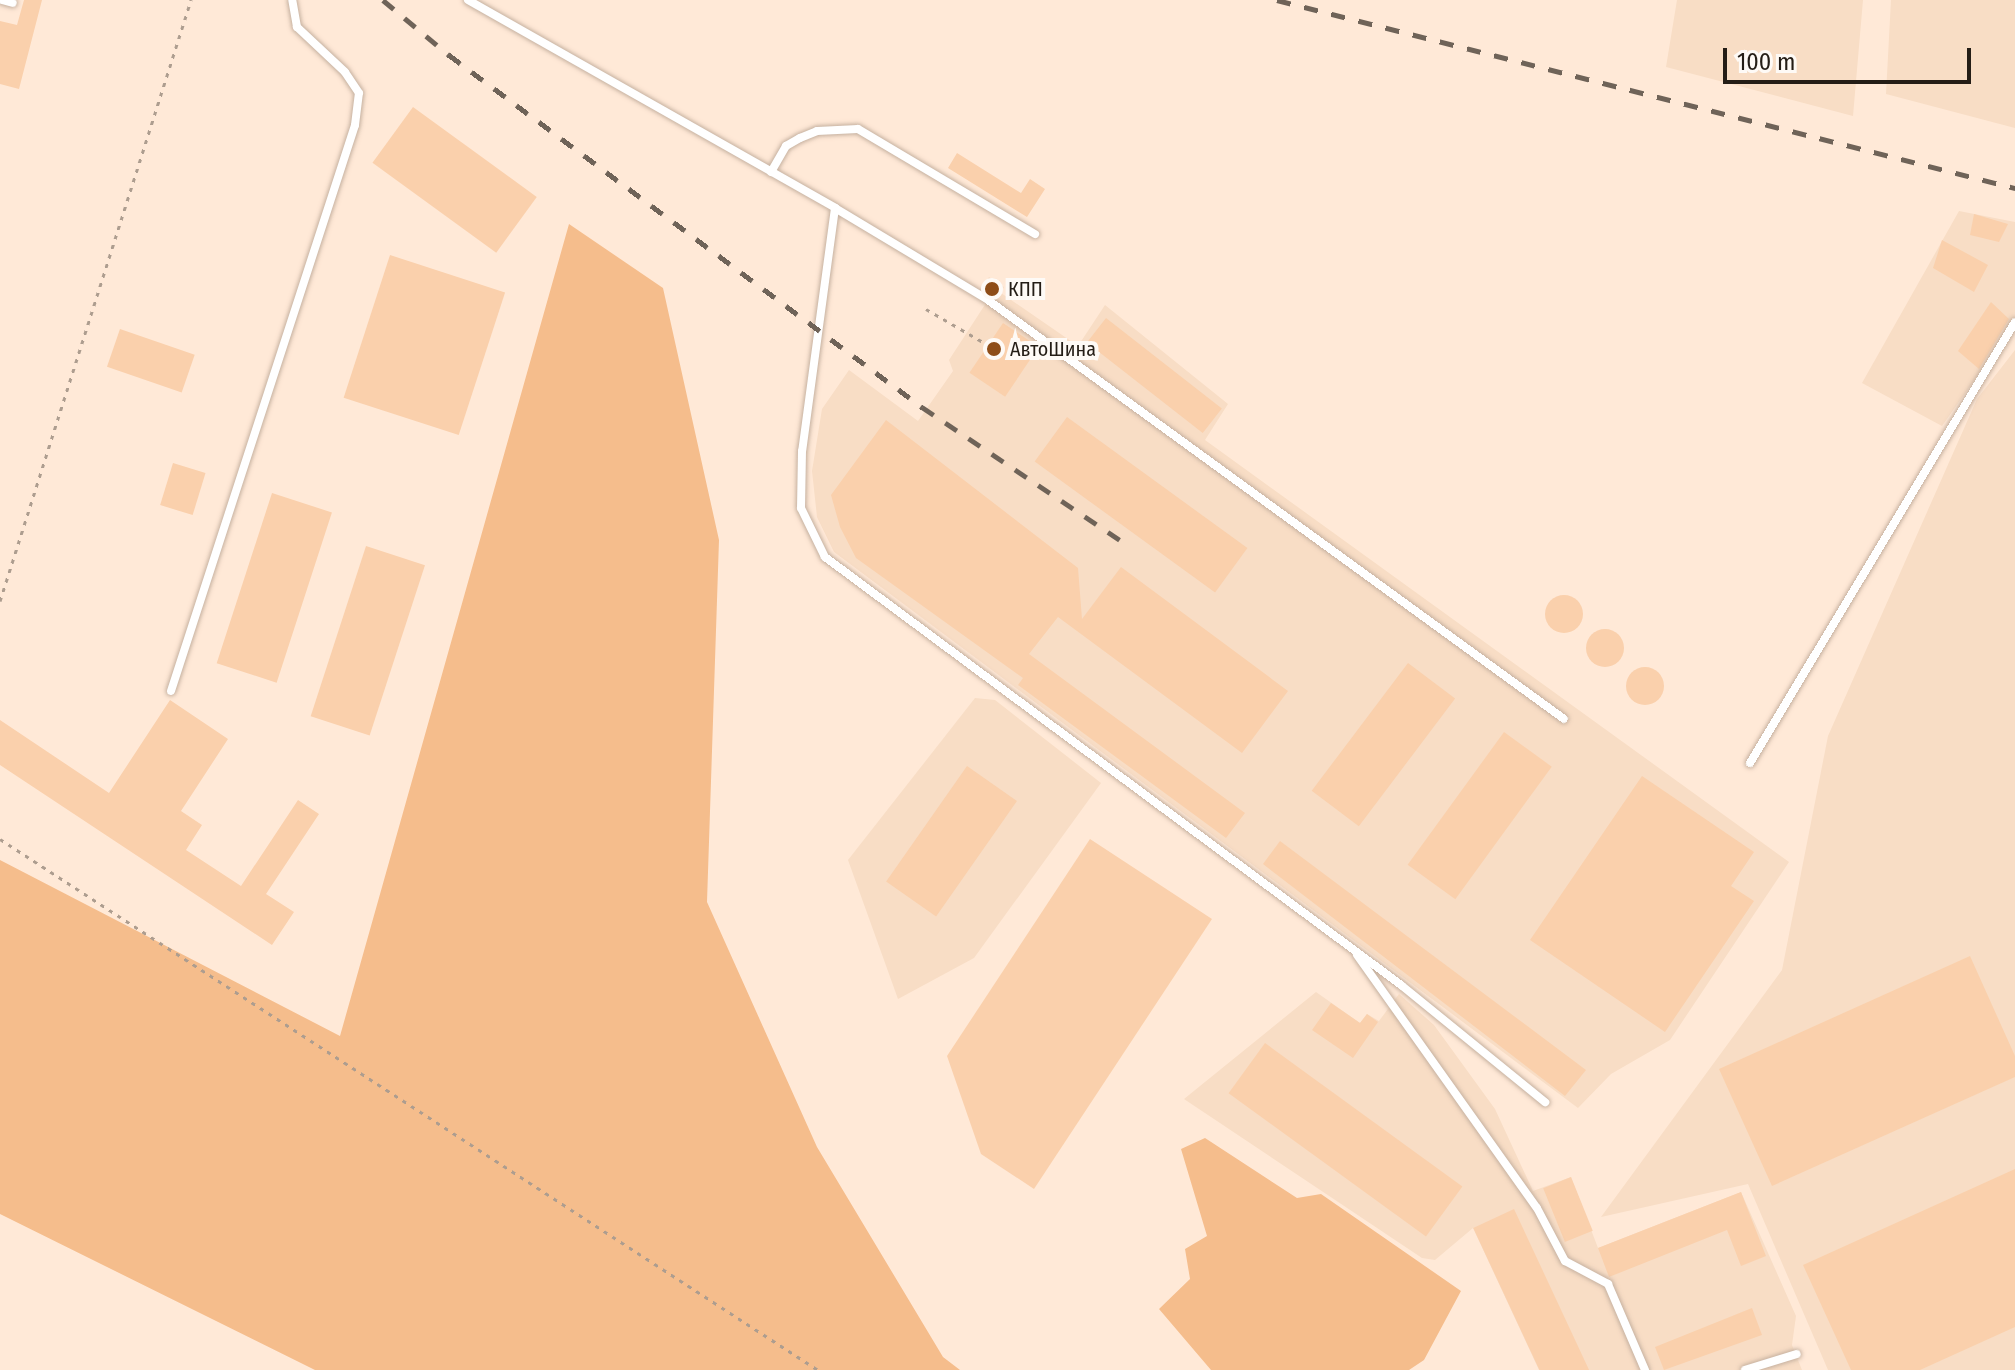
<!DOCTYPE html>
<meta charset="utf-8">
<style>
body{margin:0}
#map{position:relative;width:2015px;height:1370px;overflow:hidden;background:#ffe9d7;font-family:"Fira Sans Condensed",sans-serif}
div>[style]{position:absolute}
.built>*{inset:0;background:#f8ddc5}
.green>*{inset:0;background:#f5bd8c}
.building>*{inset:0;background:#fad0ac;transform-origin:0 0}
.round{border-radius:50%}
.path>*{height:3px;margin-top:-1.5px;transform-origin:0;background:repeating-linear-gradient(90deg,#ad9d8f 0 4px,transparent 0 10px)}
.roads{filter:drop-shadow(0 0 2px #c6b1a0) drop-shadow(0 0 2px #c6b1a0)}
.service>*{height:8px;margin:-4px;padding:0 4px;transform-origin:4px;border-radius:4px;background:#fff}
.rail>*{height:5px;margin-top:-2.5px;transform-origin:0;background:repeating-linear-gradient(90deg,#6f6358 0 14px,transparent 0 28px)}
.dots>*{width:22px;height:22px;translate:-50% -50%;box-sizing:border-box;border:4px solid #fefaf6;border-radius:50%}
span{translate:-50% -50%;white-space:nowrap;text-align:center;line-height:1.15;-webkit-text-stroke:8px #fefaf6;paint-order:stroke}
.poi-label{font-size:20px;color:#241d16}
.left{translate:0 -50%;text-align:left}
.scale{position:absolute;left:1723px;top:48px;width:248px;height:36px;box-sizing:border-box;border:4px solid #241d16;border-top:0;padding-left:10px;font-size:24px;line-height:28px;white-space:nowrap;color:#241d16;-webkit-text-stroke:6px #fefaf6;paint-order:stroke}
</style>
<div id="map">
<div class="built">
<div style="clip-path:polygon(1677px 0,1863px 0,1853px 116px,1666px 67px)"></div>
<div style="clip-path:polygon(1891px 0,2015px 0,2015px 128px,1886px 94px)"></div>
<div style="clip-path:polygon(1959px 211px,2015px 222px,2015px 322px,1942px 426px,1862px 383px)"></div>
<div style="clip-path:polygon(989px 277px,1004px 287px,1001px 293px,1078px 346px,1105px 305px,1228px 404px,1205px 440px,1789px 862px,1670px 1040px,1611px 1074px,1578px 1108px,834px 552px,817px 517px,812px 471px,822px 409px,849px 370px,918px 421px,953px 371px,949px 360px,990px 297px,980px 290px)"></div>
<div style="clip-path:polygon(2015px 350px,2015px 1370px,1828px 1370px,1748px 1184px,1601px 1217px,1782px 970px,1828px 736px,1977px 399px)"></div>
<div style="clip-path:polygon(975px 698px,995px 700px,1101px 783px,974px 958px,898px 999px,848px 860px)"></div>
<div style="clip-path:polygon(1316px 992px,1360px 1023px,1367px 1014px,1379px 1021px,1399px 994px,1434px 1025px,1495px 1109px,1533px 1191px,1571px 1177px,1598px 1248px,1741px 1192px,1796px 1316px,1792px 1345px,1802px 1370px,1539px 1370px,1473px 1228px,1435px 1260px,1422px 1258px,1184px 1099px)"></div>
</div>
<div class="green">
<div style="clip-path:polygon(569px 224px,663px 288px,719px 540px,707px 902px,817px 1147px,943px 1357px,960px 1370px,315px 1370px,0 1214px,0 860px,340px 1036px)"></div>
<div style="clip-path:polygon(1205px 1138px,1297px 1198px,1321px 1194px,1461px 1291px,1424px 1360px,1409px 1370px,1211px 1370px,1159px 1309px,1190px 1279px,1185px 1249px,1207px 1236px,1181px 1149px)"></div>
</div>
<div class="building">
<div style="clip-path:polygon(24px 0,42px 0,19px 89px,0 84px,0 21px,17px 25px)"></div>
<div style="left:413px;top:107px;width:153px;height:69px;rotate:36deg"></div>
<div style="clip-path:polygon(957px 153px,1021px 193px,1030px 179px,1045px 189px,1027px 217px,948px 168px)"></div>
<div style="clip-path:polygon(1974px 214px,2008px 224px,1999px 242px,1970px 235px)"></div>
<div style="clip-path:polygon(1942px 240px,1988px 265px,1974px 292px,1933px 268px)"></div>
<div style="left:390px;top:255px;width:121px;height:150px;rotate:18deg"></div>
<div class="round" style="left:984px;top:278px;width:18px;height:18px"></div>
<div style="clip-path:polygon(1991px 302px,2009px 319px,1979px 369px,1958px 351px)"></div>
<div style="left:1106px;top:318px;width:147px;height:31px;rotate:38deg"></div>
<div style="left:1003px;top:323px;width:43px;height:60px;rotate:34deg"></div>
<div style="left:120px;top:329px;width:79px;height:40px;rotate:19deg"></div>
<div style="left:1067px;top:417px;width:223px;height:55px;rotate:36deg"></div>
<div style="clip-path:polygon(886px 420px,1078px 568px,1082px 619px,1121px 567px,1288px 691px,1242px 753px,1058px 617px,1029px 654px,1245px 813px,1226px 838px,1018px 685px,1023px 678px,856px 558px,840px 527px,831px 495px)"></div>
<div style="left:173px;top:463px;width:34px;height:44px;rotate:17deg"></div>
<div style="left:272px;top:493px;width:63px;height:179px;rotate:18deg"></div>
<div style="left:366px;top:546px;width:62px;height:179px;rotate:18deg"></div>
<div class="round" style="left:1545px;top:595px;width:38px;height:38px"></div>
<div class="round" style="left:1586px;top:629px;width:38px;height:38px"></div>
<div style="left:1408px;top:663px;width:59px;height:160px;rotate:37deg"></div>
<div class="round" style="left:1626px;top:667px;width:38px;height:38px"></div>
<div style="clip-path:polygon(170px 700px,228px 739px,181px 811px,202px 825px,186px 850px,241px 886px,298px 800px,319px 814px,266px 894px,294px 912px,272px 945px,0 765px,0 720px,109px 793px)"></div>
<div style="left:1504px;top:732px;width:59px;height:164px;rotate:36deg"></div>
<div style="left:967px;top:766px;width:61px;height:141px;rotate:35deg"></div>
<div style="clip-path:polygon(1642px 776px,1754px 852px,1731px 886px,1754px 901px,1665px 1032px,1530px 940px)"></div>
<div style="clip-path:polygon(1090px 839px,1212px 919px,1034px 1189px,981px 1154px,947px 1056px)"></div>
<div style="clip-path:polygon(1280px 841px,1586px 1070px,1565px 1096px,1263px 864px)"></div>
<div style="clip-path:polygon(1970px 956px,2015px 1056px,2015px 1077px,1772px 1186px,1719px 1069px)"></div>
<div style="clip-path:polygon(1331px 1003px,1360px 1023px,1367px 1014px,1378px 1022px,1353px 1058px,1312px 1030px)"></div>
<div style="left:1265px;top:1043px;width:244px;height:62px;rotate:36deg"></div>
<div style="clip-path:polygon(2015px 1169px,2015px 1327px,1920px 1370px,1851px 1370px,1803px 1265px)"></div>
<div style="left:1571px;top:1177px;width:58px;height:30px;rotate:68deg"></div>
<div style="clip-path:polygon(1741px 1192px,1766px 1256px,1741px 1266px,1727px 1230px,1609px 1277px,1598px 1248px)"></div>
<div style="left:1514px;top:1209px;width:178px;height:45px;rotate:65deg"></div>
<div style="clip-path:polygon(1752px 1308px,1762px 1335px,1664px 1370px,1655px 1347px)"></div>
</div>
<div class="path">
<div style="left:926px;top:309px;width:72px;rotate:30.1deg"></div>
<div style="left:0;top:601px;width:631px;rotate:-72.37deg"></div>
<div style="left:0;top:839px;width:975px;rotate:32.99deg"></div>
</div>
<div class="roads">
<div class="service">
<div style="left:2px;top:0;width:11px;rotate:15deg"></div>
<div style="left:468px;top:0;width:422px;rotate:29.5deg"></div>
<div style="left:835px;top:208px;width:245px;rotate:97.7deg"></div>
<div style="left:802px;top:451px;width:57px;rotate:91deg"></div>
<div style="left:801px;top:508px;width:55px;rotate:63.9deg"></div>
<div style="left:825px;top:557px;width:718px;rotate:36.61deg"></div>
<div style="left:1401px;top:985px;width:186px;rotate:39.1deg"></div>
<div style="left:771px;top:172px;width:30px;rotate:-60deg"></div>
<div style="left:786px;top:146px;width:16px;rotate:-30deg"></div>
<div style="left:800px;top:138px;width:18px;rotate:-22deg"></div>
<div style="left:817px;top:131px;width:41px;rotate:-2.8deg"></div>
<div style="left:858px;top:129px;width:206px;rotate:30.7deg"></div>
<div style="left:835px;top:208px;width:179px;rotate:31deg"></div>
<div style="left:988px;top:300px;width:712px;rotate:36.03deg"></div>
<div style="left:171px;top:691px;width:595px;rotate:-71.99deg"></div>
<div style="left:355px;top:125px;width:32px;rotate:-83deg"></div>
<div style="left:359px;top:93px;width:25px;rotate:-124deg"></div>
<div style="left:345px;top:72px;width:66px;rotate:-136.8deg"></div>
<div style="left:297px;top:27px;width:27px;rotate:-100deg"></div>
<div style="left:1750px;top:763px;width:514px;rotate:-59deg"></div>
<div style="left:1357px;top:955px;width:310px;rotate:54.6deg"></div>
<div style="left:1537px;top:1208px;width:60px;rotate:62.2deg"></div>
<div style="left:1565px;top:1261px;width:49px;rotate:28.1deg"></div>
<div style="left:1608px;top:1284px;width:94px;rotate:66.7deg"></div>
<div style="left:1745px;top:1370px;width:54px;rotate:-17.1deg"></div>
</div>
</div>
<div class="rail">
<div style="left:383px;top:0;width:86px;rotate:39.8deg"></div>
<div style="left:449px;top:55px;width:590px;rotate:36.66deg"></div>
<div style="left:922px;top:407px;width:247px;rotate:33.9deg"></div>
<div style="left:1277px;top:0;width:762px;rotate:14.29deg"></div>
</div>
<div class="dots">
<div style="left:992px;top:289px;background:#8e4d18"></div>
<div style="left:994px;top:349px;background:#8e4d18"></div>
</div>
<div class="poi-label">
<span class="left" style="left:1008px;top:289px">КПП</span>
<span class="left" style="left:1010px;top:349px">АвтоШина</span>
</div>
<div class="scale">100 m</div>
</div>
